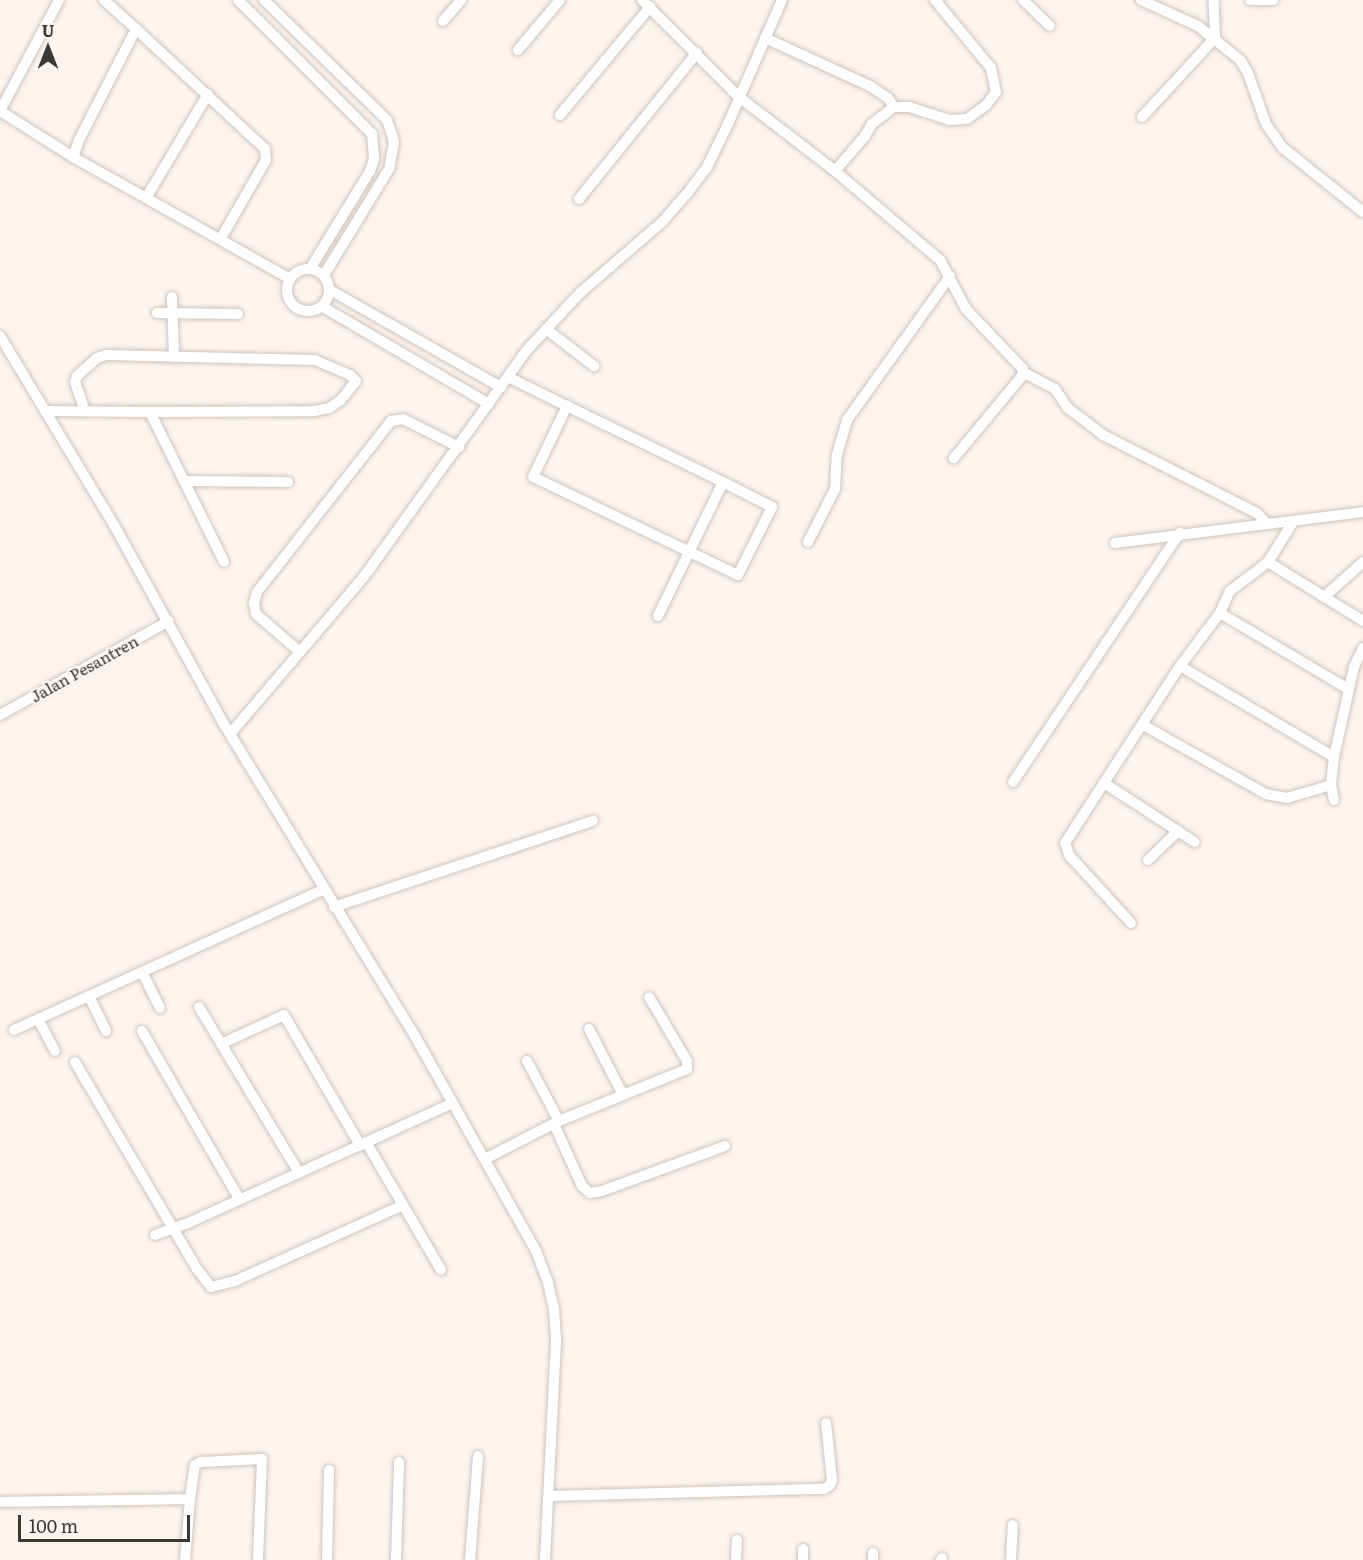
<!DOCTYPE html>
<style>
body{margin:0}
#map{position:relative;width:1363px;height:1560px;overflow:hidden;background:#fff5ed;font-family:Literata,serif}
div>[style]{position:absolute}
.roads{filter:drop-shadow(0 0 2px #d0c4ba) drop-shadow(0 0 2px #d0c4ba)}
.street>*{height:10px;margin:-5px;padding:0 5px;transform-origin:5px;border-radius:5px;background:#fff}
.street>.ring{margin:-5px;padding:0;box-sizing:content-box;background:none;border:10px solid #fff;border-radius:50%}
span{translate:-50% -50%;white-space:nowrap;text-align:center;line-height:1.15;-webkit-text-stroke:4.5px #fff5ed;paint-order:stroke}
.street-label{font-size:16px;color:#3c3834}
.north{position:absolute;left:18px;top:18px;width:60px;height:60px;-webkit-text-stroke:4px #fff5ed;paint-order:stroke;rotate:0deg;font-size:16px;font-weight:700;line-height:24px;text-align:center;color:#3c3834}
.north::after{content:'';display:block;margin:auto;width:21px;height:27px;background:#3c3834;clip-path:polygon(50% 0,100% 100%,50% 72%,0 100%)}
.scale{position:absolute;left:18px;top:1515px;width:172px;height:27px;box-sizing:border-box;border:3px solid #3c3834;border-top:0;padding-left:8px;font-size:18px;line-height:21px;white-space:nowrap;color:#3c3834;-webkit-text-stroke:4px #fff5ed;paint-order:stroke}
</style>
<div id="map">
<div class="roads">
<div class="street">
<div style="left:104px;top:0;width:43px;rotate:42.2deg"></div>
<div style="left:136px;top:29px;width:125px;rotate:117.2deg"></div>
<div style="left:79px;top:140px;width:18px;rotate:109deg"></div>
<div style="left:73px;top:157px;width:249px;rotate:29.3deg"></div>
<div style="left:238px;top:0;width:190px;rotate:45deg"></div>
<div style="left:372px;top:134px;width:25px;rotate:85deg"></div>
<div style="left:374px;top:159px;width:13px;rotate:108deg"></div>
<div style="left:370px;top:171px;width:115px;rotate:121.5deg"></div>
<div style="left:264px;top:0;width:172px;rotate:44.3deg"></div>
<div style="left:387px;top:120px;width:23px;rotate:72deg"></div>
<div style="left:394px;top:142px;width:27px;rotate:100deg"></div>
<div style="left:389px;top:169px;width:124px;rotate:121.5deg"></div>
<div style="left:642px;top:0;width:137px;rotate:45deg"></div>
<div style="left:739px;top:97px;width:121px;rotate:37.6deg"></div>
<div style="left:835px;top:171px;width:138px;rotate:40.3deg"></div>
<div style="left:940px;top:260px;width:55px;rotate:62deg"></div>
<div style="left:966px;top:309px;width:83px;rotate:46.5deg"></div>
<div style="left:1023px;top:369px;width:7px;rotate:98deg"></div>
<div style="left:1022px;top:376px;width:107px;rotate:129.7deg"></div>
<div style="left:1023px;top:0;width:37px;rotate:44deg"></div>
<div style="left:1141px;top:0;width:63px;rotate:24.5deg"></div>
<div style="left:1198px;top:26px;width:54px;rotate:39deg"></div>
<div style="left:1240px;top:60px;width:15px;rotate:58deg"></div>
<div style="left:1248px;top:73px;width:54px;rotate:70.6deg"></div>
<div style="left:1266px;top:124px;width:29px;rotate:55deg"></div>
<div style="left:1283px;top:148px;width:102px;rotate:38.7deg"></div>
<div style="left:1250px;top:0;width:23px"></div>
<div style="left:443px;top:21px;width:28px;rotate:-49deg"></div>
<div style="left:136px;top:29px;width:176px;rotate:42.9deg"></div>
<div style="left:265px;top:149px;width:11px;rotate:85deg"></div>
<div style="left:266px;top:160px;width:92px;rotate:119.9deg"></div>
<div style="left:765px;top:38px;width:115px;rotate:24.6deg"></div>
<div style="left:870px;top:86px;width:22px;rotate:34deg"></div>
<div style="left:888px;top:98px;width:11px;rotate:56deg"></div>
<div style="left:518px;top:50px;width:65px;rotate:-50deg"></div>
<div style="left:0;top:111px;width:126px;rotate:-62deg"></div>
<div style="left:0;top:111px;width:86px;rotate:32.2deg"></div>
<div style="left:560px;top:115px;width:141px;rotate:-50.2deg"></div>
<div style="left:1142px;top:117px;width:108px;rotate:-47.3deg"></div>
<div style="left:1215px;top:38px;width:38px;rotate:-92deg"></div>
<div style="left:835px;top:171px;width:46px;rotate:-49.4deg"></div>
<div style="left:865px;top:136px;width:14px;rotate:-60deg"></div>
<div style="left:872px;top:124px;width:28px;rotate:-38deg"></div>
<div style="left:894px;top:107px;width:15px"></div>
<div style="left:909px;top:107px;width:43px;rotate:17.6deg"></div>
<div style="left:950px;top:120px;width:17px;rotate:-3deg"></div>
<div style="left:967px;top:119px;width:24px;rotate:-36deg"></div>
<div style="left:986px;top:105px;width:16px;rotate:-52deg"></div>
<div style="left:996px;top:92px;width:25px;rotate:-102deg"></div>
<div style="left:991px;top:68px;width:88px;rotate:-129.5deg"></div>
<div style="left:146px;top:198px;width:121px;rotate:-59.2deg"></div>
<div style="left:579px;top:199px;width:188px;rotate:-51.1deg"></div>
<div class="ring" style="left:287px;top:269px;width:32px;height:32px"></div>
<div style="left:330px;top:290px;width:197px;rotate:29.6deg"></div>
<div style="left:172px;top:297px;width:60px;rotate:88.1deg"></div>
<div style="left:323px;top:307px;width:192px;rotate:30.3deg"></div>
<div style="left:157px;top:313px;width:81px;rotate:0.7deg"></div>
<div style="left:546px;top:329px;width:61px;rotate:37.6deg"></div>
<div style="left:0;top:336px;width:221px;rotate:58.9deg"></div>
<div style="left:114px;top:525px;width:230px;rotate:61.1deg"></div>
<div style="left:225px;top:726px;width:356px;rotate:58.5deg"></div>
<div style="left:411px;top:1029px;width:255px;rotate:60.6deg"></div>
<div style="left:536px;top:1251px;width:34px;rotate:69deg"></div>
<div style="left:548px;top:1283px;width:28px;rotate:77deg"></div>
<div style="left:554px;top:1310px;width:32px;rotate:86deg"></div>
<div style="left:556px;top:1342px;width:218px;rotate:92.9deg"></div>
<div style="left:1023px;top:372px;width:36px;rotate:28deg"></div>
<div style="left:1055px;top:389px;width:23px;rotate:56deg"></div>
<div style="left:1068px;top:408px;width:44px;rotate:37.6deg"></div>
<div style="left:1103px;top:435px;width:173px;rotate:26.9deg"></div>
<div style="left:1257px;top:513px;width:15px;rotate:48deg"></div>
<div style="left:508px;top:377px;width:66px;rotate:26.2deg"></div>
<div style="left:567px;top:406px;width:174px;rotate:26deg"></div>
<div style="left:723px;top:482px;width:55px;rotate:27deg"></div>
<div style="left:772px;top:507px;width:76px;rotate:116.6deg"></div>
<div style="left:738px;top:575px;width:227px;rotate:-154.4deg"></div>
<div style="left:533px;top:477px;width:79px;rotate:-64.4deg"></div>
<div style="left:45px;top:411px;width:105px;rotate:0.5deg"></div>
<div style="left:150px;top:412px;width:164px;rotate:-0.3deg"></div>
<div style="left:314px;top:411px;width:15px;rotate:-11deg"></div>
<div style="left:329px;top:408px;width:14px;rotate:-34deg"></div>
<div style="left:341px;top:400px;width:24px;rotate:-52deg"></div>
<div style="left:356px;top:381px;width:8px;rotate:-135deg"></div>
<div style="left:350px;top:375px;width:39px;rotate:-157deg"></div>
<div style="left:314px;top:360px;width:208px;rotate:-178.6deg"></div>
<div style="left:106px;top:355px;width:9px;rotate:162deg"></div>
<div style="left:97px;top:358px;width:27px;rotate:138deg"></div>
<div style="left:77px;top:376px;width:6px;rotate:108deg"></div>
<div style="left:75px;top:382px;width:31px;rotate:71deg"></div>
<div style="left:150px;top:412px;width:167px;rotate:63.7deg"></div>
<div style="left:184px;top:481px;width:104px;rotate:0.6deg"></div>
<div style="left:808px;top:542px;width:59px;rotate:-63deg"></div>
<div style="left:835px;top:489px;width:34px;rotate:-87deg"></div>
<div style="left:837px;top:455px;width:36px;rotate:-74deg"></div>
<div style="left:847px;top:420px;width:177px;rotate:-54.4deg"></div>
<div style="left:1115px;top:543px;width:250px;rotate:-7.1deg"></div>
<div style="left:1268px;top:562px;width:112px;rotate:31.8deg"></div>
<div style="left:1324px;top:597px;width:52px;rotate:-41.9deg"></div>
<div style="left:1220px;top:613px;width:149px;rotate:30.7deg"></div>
<div style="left:658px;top:616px;width:149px;rotate:-64.1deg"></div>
<div style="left:300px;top:652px;width:58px;rotate:-139.2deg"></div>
<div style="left:256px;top:614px;width:11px;rotate:-100deg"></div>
<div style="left:254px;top:603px;width:11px;rotate:-75deg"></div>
<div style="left:257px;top:592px;width:217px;rotate:-51.9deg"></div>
<div style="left:391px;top:421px;width:12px;rotate:-9deg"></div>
<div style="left:403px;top:419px;width:63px;rotate:26.6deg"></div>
<div style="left:1180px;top:666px;width:179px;rotate:30.6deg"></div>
<div style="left:0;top:715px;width:193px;rotate:-29.1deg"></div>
<div style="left:1143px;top:725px;width:141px;rotate:29.3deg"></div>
<div style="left:1266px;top:794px;width:21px;rotate:11deg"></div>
<div style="left:1287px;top:798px;width:46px;rotate:-16.5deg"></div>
<div style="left:230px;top:734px;width:205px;rotate:-49.6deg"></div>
<div style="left:363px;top:578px;width:281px;rotate:-54.3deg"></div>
<div style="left:527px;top:350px;width:78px;rotate:-47.1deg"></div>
<div style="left:580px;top:293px;width:110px;rotate:-40.9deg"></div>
<div style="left:663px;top:221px;width:35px;rotate:-49deg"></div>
<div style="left:686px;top:195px;width:35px;rotate:-53deg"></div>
<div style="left:707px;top:167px;width:48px;rotate:-64deg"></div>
<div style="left:728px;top:124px;width:135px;rotate:-66.5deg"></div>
<div style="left:1013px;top:782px;width:300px;rotate:-56.2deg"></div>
<div style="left:1104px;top:783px;width:108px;rotate:33deg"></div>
<div style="left:1334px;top:800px;width:15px;rotate:-101deg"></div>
<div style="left:1331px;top:785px;width:28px;rotate:-84deg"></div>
<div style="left:1334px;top:757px;width:92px;rotate:-77.5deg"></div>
<div style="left:1354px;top:667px;width:21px;rotate:-65deg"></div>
<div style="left:1148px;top:860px;width:42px;rotate:-44deg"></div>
<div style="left:334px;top:907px;width:273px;rotate:-18.4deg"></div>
<div style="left:1131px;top:923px;width:92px;rotate:-132.4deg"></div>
<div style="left:1069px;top:855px;width:13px;rotate:-108deg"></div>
<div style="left:1065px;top:843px;width:211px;rotate:-57deg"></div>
<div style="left:1180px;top:666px;width:66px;rotate:-53deg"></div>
<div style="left:1220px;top:613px;width:24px;rotate:-66deg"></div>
<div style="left:1230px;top:591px;width:48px;rotate:-37.3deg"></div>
<div style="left:1268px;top:562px;width:47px;rotate:-58deg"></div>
<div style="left:142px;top:972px;width:40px;rotate:63.4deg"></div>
<div style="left:89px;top:996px;width:39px;rotate:64deg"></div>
<div style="left:199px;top:1007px;width:194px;rotate:58.9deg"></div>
<div style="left:38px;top:1019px;width:36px;rotate:62deg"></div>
<div style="left:589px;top:1029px;width:74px;rotate:62.7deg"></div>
<div style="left:14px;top:1030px;width:339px;rotate:-24.4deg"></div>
<div style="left:142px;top:1031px;width:195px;rotate:59.9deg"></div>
<div style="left:221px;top:1044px;width:69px;rotate:-24.7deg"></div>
<div style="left:284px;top:1015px;width:151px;rotate:59.7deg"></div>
<div style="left:527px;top:1061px;width:68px;rotate:61.9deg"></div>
<div style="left:75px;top:1062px;width:240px;rotate:59.5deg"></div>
<div style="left:197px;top:1269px;width:23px;rotate:52deg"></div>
<div style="left:211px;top:1287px;width:25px;rotate:-14deg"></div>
<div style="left:235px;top:1281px;width:184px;rotate:-24.3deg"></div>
<div style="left:554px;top:1124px;width:68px;rotate:65.7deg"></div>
<div style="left:582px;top:1186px;width:11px;rotate:41deg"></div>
<div style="left:590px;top:1193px;width:12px;rotate:-9deg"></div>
<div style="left:602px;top:1191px;width:131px;rotate:-20.1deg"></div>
<div style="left:366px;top:1142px;width:148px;rotate:59.6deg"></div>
<div style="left:485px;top:1159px;width:83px;rotate:-27.2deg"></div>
<div style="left:559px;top:1121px;width:138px;rotate:-22.1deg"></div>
<div style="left:687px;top:1069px;width:8px;rotate:-90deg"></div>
<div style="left:687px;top:1061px;width:74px;rotate:-120.7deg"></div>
<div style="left:155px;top:1235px;width:33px;rotate:-20deg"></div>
<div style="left:186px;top:1224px;width:293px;rotate:-24.4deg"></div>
<div style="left:550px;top:1496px;width:274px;rotate:-1.5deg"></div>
<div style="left:824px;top:1489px;width:7px;rotate:-34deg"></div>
<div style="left:830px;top:1485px;width:5px;rotate:-68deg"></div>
<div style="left:832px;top:1480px;width:57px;rotate:-96deg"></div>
<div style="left:190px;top:1499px;width:34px;rotate:-82deg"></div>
<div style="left:195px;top:1465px;width:7px;rotate:-27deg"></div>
<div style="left:201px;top:1462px;width:61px;rotate:-2.8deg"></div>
<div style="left:262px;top:1459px;width:101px;rotate:92.3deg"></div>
<div style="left:0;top:1502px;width:190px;rotate:-0.9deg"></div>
<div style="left:190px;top:1499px;width:61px;rotate:94.7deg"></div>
<div style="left:803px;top:1549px;width:11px;rotate:90deg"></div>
<div style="left:327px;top:1560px;width:90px;rotate:-88.7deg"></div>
<div style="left:396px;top:1560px;width:98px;rotate:-88.2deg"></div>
<div style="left:470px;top:1560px;width:104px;rotate:-85.6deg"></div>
<div style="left:736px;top:1560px;width:20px;rotate:-87deg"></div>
<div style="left:873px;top:1560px;width:7px;rotate:-90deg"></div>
<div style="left:941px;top:1560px;width:2px;rotate:-63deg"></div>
<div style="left:1011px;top:1560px;width:35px;rotate:-87deg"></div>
</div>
</div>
<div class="street-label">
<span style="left:84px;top:668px;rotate:-29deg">Jalan Pesantren</span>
</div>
<div class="north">U</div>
<div class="scale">100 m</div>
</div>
